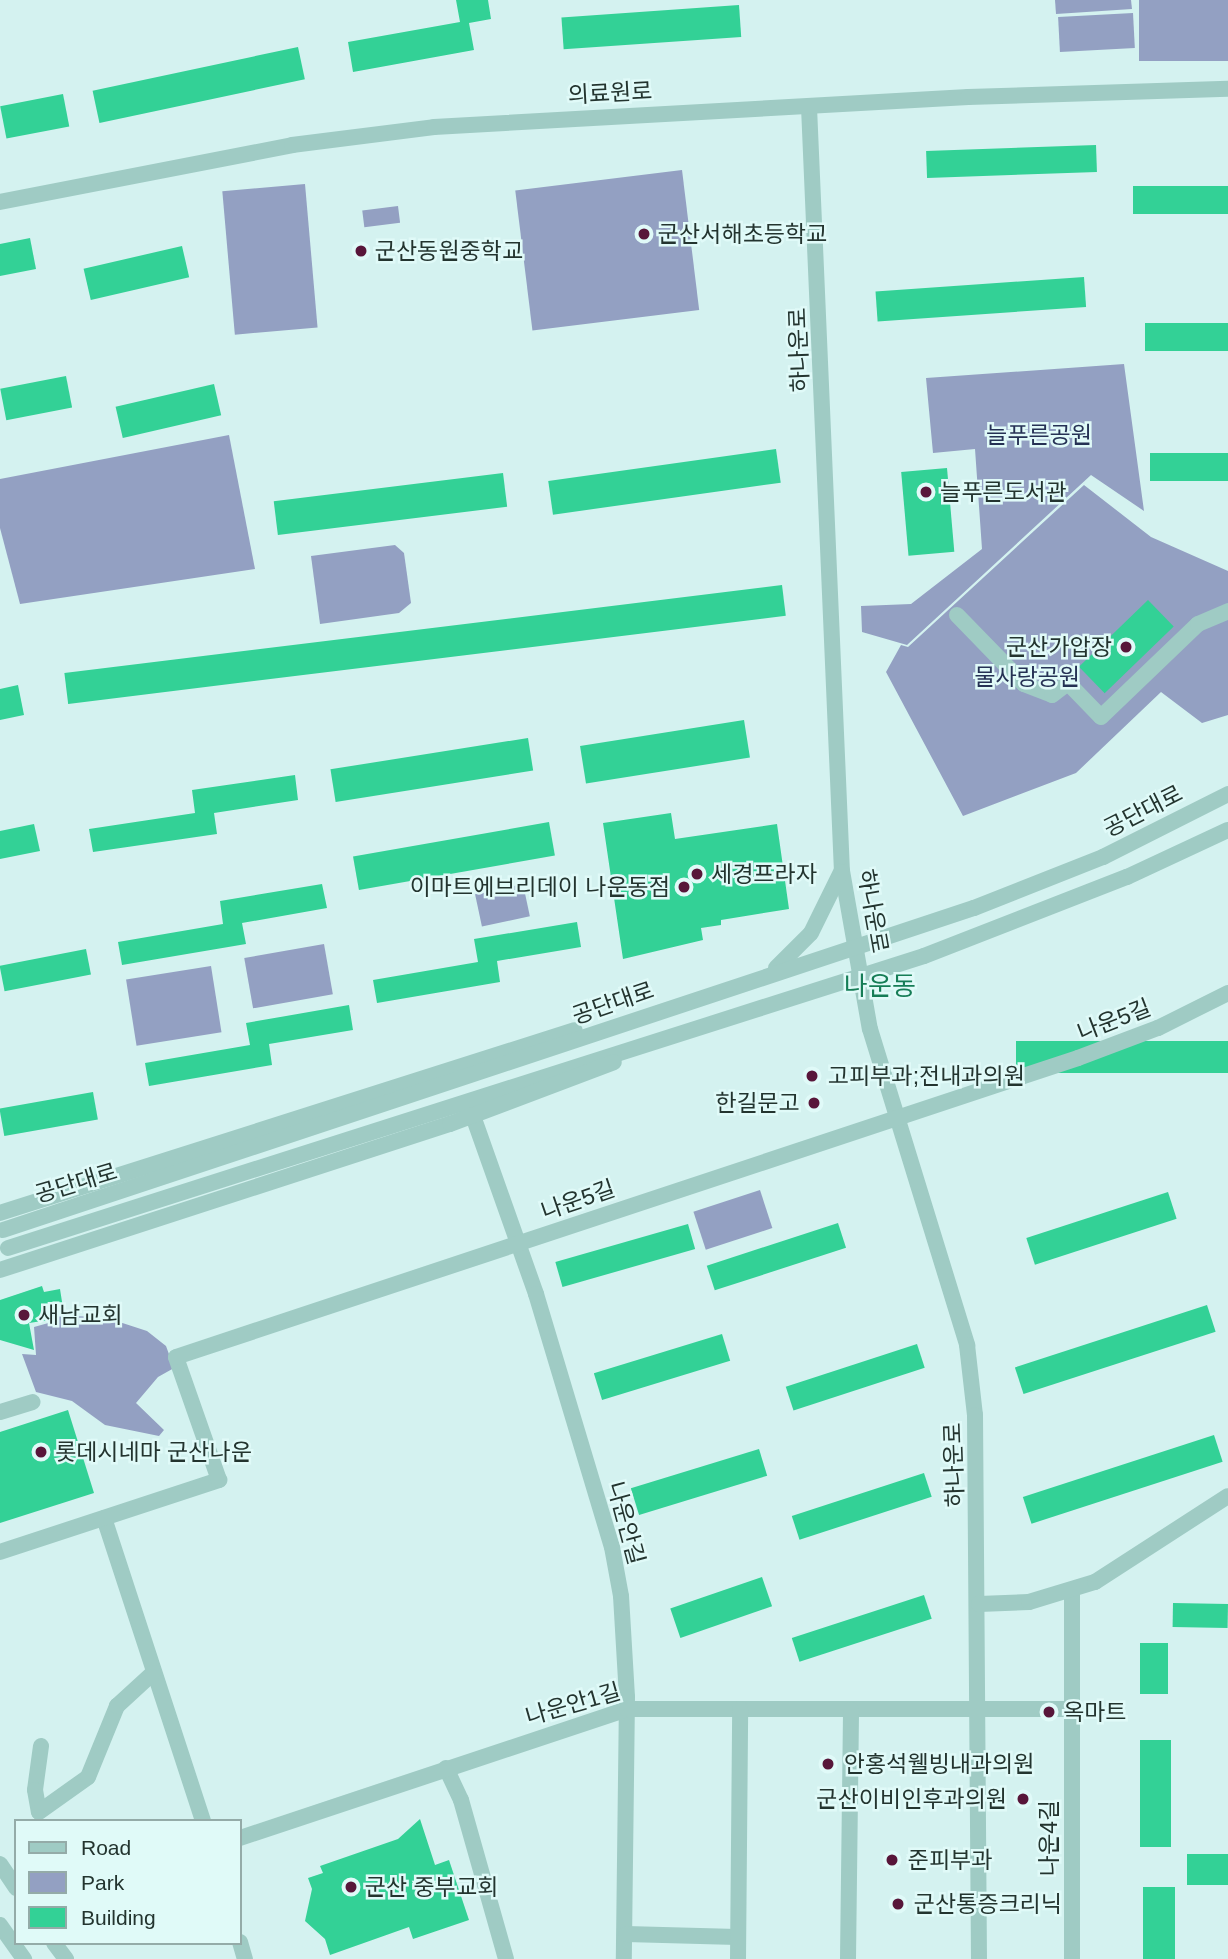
<!DOCTYPE html>
<meta charset="utf-8">
<style>
body{margin:0}
#map{position:relative;width:1228px;height:1959px;overflow:hidden;background:#d4f2f0;font-family:Helvetica,"Noto Sans KR",sans-serif}
div>[style]{position:absolute}
.green>*{inset:0;background:#93a0c2;transform-origin:0 0}
.building>*{inset:0;background:#33d196;transform-origin:0 0}
.minor>*{height:16px;margin:-8px;padding:0 8px;transform-origin:8px;border-radius:8px;background:#9fcbc4}
.dots>*{width:19px;height:19px;translate:-50% -50%;box-sizing:border-box;border:4px solid #e0faf8;border-radius:50%}
span{translate:-50% -50%;white-space:nowrap;text-align:center;line-height:1.15;-webkit-text-stroke:5px #e0faf8;paint-order:stroke}
.street-label{font-size:23px;color:#23342f}
.poi-label{font-size:23px;color:#23342f}
.left{translate:0 -50%;text-align:left}
.right{translate:-100% -50%;text-align:right}
.park-label{font-size:23px;color:#253154}
.quarter-label{font-size:26px;color:#167d56}
.legend{position:absolute;left:14px;top:1819px;width:228px;height:126px;box-sizing:border-box;background:#e0faf8;border:2px solid #94aba8;margin:0;padding:9px 12px;list-style:none;font-size:21px;color:#23342f}
.legend li{display:flex;align-items:center;gap:14px;height:35px}
.legend b{width:35px;border:2px solid #94aba8}
</style>
<div id="map">
<div class="green">
<div style="clip-path:polygon(1055px 0,1131px 0,1132px 9px,1056px 14px)"></div>
<div style="left:1139px;top:0;width:89px;height:61px"></div>
<div style="left:1133px;top:13px;width:35px;height:75px;rotate:87deg"></div>
<div style="left:682px;top:170px;width:141px;height:168px;rotate:83deg"></div>
<div style="left:305px;top:184px;width:144px;height:83px;rotate:85deg"></div>
<div style="left:398px;top:206px;width:17px;height:36px;rotate:83deg"></div>
<div style="clip-path:polygon(1124px 364px,1144px 511px,1091px 475px,907px 645px,862px 632px,861px 606px,911px 604px,982px 549px,975px 449px,933px 453px,926px 378px)"></div>
<div style="clip-path:polygon(229px 435px,255px 569px,20px 604px,0 528px,0 479px)"></div>
<div style="clip-path:polygon(1084px 485px,1151px 537px,1228px 571px,1228px 715px,1202px 723px,1161px 692px,1076px 773px,963px 816px,886px 672px,901px 645px,908px 647px)"></div>
<div style="clip-path:polygon(395px 545px,404px 553px,411px 603px,399px 613px,320px 624px,311px 556px)"></div>
<div style="left:523px;top:884px;width:33px;height:49px;rotate:78deg"></div>
<div style="left:324px;top:944px;width:51px;height:81px;rotate:80deg"></div>
<div style="left:211px;top:966px;width:67px;height:86px;rotate:81deg"></div>
<div style="left:760px;top:1190px;width:40px;height:70px;rotate:72deg"></div>
<div style="clip-path:polygon(63px 1311px,67px 1316px,104px 1317px,147px 1331px,166px 1346px,174px 1368px,158px 1377px,136px 1403px,164px 1430px,159px 1436px,105px 1425px,72px 1401px,36px 1392px,22px 1354px,36px 1355px,34px 1327px,52px 1322px,54px 1313px)"></div>
</div>
<div class="building">
<div style="clip-path:polygon(456px 0,488px 0,491px 19px,469px 23px,474px 50px,353px 72px,348px 42px,460px 22px)"></div>
<div style="left:739px;top:5px;width:32px;height:178px;rotate:86deg"></div>
<div style="left:298px;top:47px;width:33px;height:210px;rotate:78deg"></div>
<div style="left:63px;top:94px;width:33px;height:64px;rotate:79deg"></div>
<div style="left:1096px;top:145px;width:27px;height:170px;rotate:88deg"></div>
<div style="left:1228px;top:186px;width:28px;height:95px;rotate:90deg"></div>
<div style="clip-path:polygon(30px 238px,36px 269px,0 276px,0 244px)"></div>
<div style="left:182px;top:246px;width:32px;height:101px;rotate:77deg"></div>
<div style="left:1084px;top:277px;width:30px;height:209px;rotate:86deg"></div>
<div style="left:1228px;top:323px;width:28px;height:83px;rotate:90deg"></div>
<div style="left:66px;top:376px;width:32px;height:67px;rotate:79deg"></div>
<div style="left:214px;top:384px;width:32px;height:101px;rotate:77deg"></div>
<div style="left:776px;top:449px;width:34px;height:230px;rotate:82deg"></div>
<div style="left:1228px;top:453px;width:28px;height:78px;rotate:90deg"></div>
<div style="left:947px;top:468px;width:84px;height:46px;rotate:85deg"></div>
<div style="left:503px;top:473px;width:34px;height:231px;rotate:83deg"></div>
<div style="left:782px;top:585px;width:31px;height:723px;rotate:83deg"></div>
<div style="left:1148px;top:600px;width:37px;height:96px;rotate:46deg"></div>
<div style="clip-path:polygon(18px 685px,24px 715px,0 720px,0 689px)"></div>
<div style="left:744px;top:720px;width:38px;height:166px;rotate:81deg"></div>
<div style="left:528px;top:738px;width:33px;height:200px;rotate:81deg"></div>
<div style="clip-path:polygon(295px 775px,298px 800px,214px 813px,217px 834px,93px 852px,89px 829px,195px 813px,192px 790px)"></div>
<div style="clip-path:polygon(671px 813px,675px 839px,777px 824px,789px 909px,721px 920px,721px 925px,701px 928px,703px 940px,623px 959px,603px 823px)"></div>
<div style="left:549px;top:822px;width:34px;height:199px;rotate:80deg"></div>
<div style="clip-path:polygon(34px 824px,40px 851px,0 859px,0 831px)"></div>
<div style="clip-path:polygon(322px 884px,327px 908px,242px 923px,246px 944px,122px 965px,118px 942px,223px 924px,220px 901px)"></div>
<div style="clip-path:polygon(577px 922px,581px 947px,497px 961px,500px 982px,377px 1003px,373px 980px,478px 962px,474px 939px)"></div>
<div style="left:86px;top:949px;width:26px;height:88px;rotate:79deg"></div>
<div style="clip-path:polygon(349px 1005px,353px 1030px,269px 1044px,272px 1065px,149px 1086px,145px 1063px,250px 1045px,246px 1023px)"></div>
<div style="left:1228px;top:1041px;width:32px;height:212px;rotate:90deg"></div>
<div style="left:93px;top:1092px;width:28px;height:95px;rotate:80deg"></div>
<div style="left:1168px;top:1192px;width:28px;height:149px;rotate:72deg"></div>
<div style="left:838px;top:1223px;width:26px;height:138px;rotate:72deg"></div>
<div style="left:688px;top:1224px;width:26px;height:138px;rotate:74deg"></div>
<div style="clip-path:polygon(42px 1286px,44px 1292px,60px 1289px,63px 1308px,47px 1311px,49px 1320px,29px 1323px,34px 1350px,0 1340px,0 1300px)"></div>
<div style="left:1207px;top:1305px;width:28px;height:202px;rotate:72deg"></div>
<div style="left:722px;top:1334px;width:28px;height:134px;rotate:73deg"></div>
<div style="left:917px;top:1344px;width:25px;height:138px;rotate:72deg"></div>
<div style="clip-path:polygon(68px 1410px,94px 1493px,0 1523px,0 1432px)"></div>
<div style="left:1214px;top:1435px;width:28px;height:201px;rotate:72deg"></div>
<div style="left:759px;top:1449px;width:28px;height:134px;rotate:73deg"></div>
<div style="left:924px;top:1473px;width:25px;height:139px;rotate:72deg"></div>
<div style="left:762px;top:1577px;width:31px;height:97px;rotate:71deg"></div>
<div style="left:924px;top:1595px;width:25px;height:139px;rotate:72deg"></div>
<div style="left:1173px;top:1603px;width:55px;height:24px;rotate:1deg"></div>
<div style="left:1140px;top:1643px;width:28px;height:51px"></div>
<div style="left:1140px;top:1740px;width:31px;height:107px"></div>
<div style="clip-path:polygon(420px 1819px,435px 1865px,449px 1860px,469px 1920px,413px 1939px,409px 1927px,330px 1955px,325px 1939px,305px 1921px,312px 1889px,308px 1878px,323px 1873px,320px 1866px,398px 1839px)"></div>
<div style="left:1187px;top:1854px;width:41px;height:31px"></div>
<div style="left:1143px;top:1887px;width:32px;height:72px"></div>
</div>
<div class="minor">
<div style="left:809px;top:107px;width:765px;rotate:87.53deg"></div>
<div style="left:842px;top:871px;width:160px;rotate:80deg"></div>
<div style="left:870px;top:1029px;width:331px;rotate:72.9deg"></div>
<div style="left:967px;top:1345px;width:70px;rotate:83.5deg"></div>
<div style="left:975px;top:1415px;width:544px;rotate:89.58deg"></div>
<div style="left:0;top:202px;width:298px;rotate:-11deg"></div>
<div style="left:292px;top:145px;width:143px;rotate:-7.2deg"></div>
<div style="left:434px;top:127px;width:535px;rotate:-3.22deg"></div>
<div style="left:968px;top:97px;width:260px;rotate:-1.8deg"></div>
<div style="left:957px;top:615px;width:96px;rotate:45.8deg"></div>
<div style="left:1024px;top:684px;width:30px;rotate:21deg"></div>
<div style="left:1052px;top:695px;width:20px;rotate:-37deg"></div>
<div style="left:1068px;top:683px;width:47px;rotate:45.9deg"></div>
<div style="left:1101px;top:717px;width:134px;rotate:-43.8deg"></div>
<div style="left:1198px;top:624px;width:33px;rotate:-23deg"></div>
<div style="left:776px;top:968px;width:49px;rotate:-45deg"></div>
<div style="left:811px;top:933px;width:68px;rotate:-63.8deg"></div>
<div style="left:473px;top:1116px;width:189px;rotate:70.5deg"></div>
<div style="left:536px;top:1294px;width:264px;rotate:73.3deg"></div>
<div style="left:612px;top:1547px;width:50px;rotate:79.6deg"></div>
<div style="left:621px;top:1596px;width:101px;rotate:86.6deg"></div>
<div style="left:627px;top:1697px;width:262px;rotate:90.7deg"></div>
<div style="left:0;top:1213px;width:603px;rotate:-17.65deg"></div>
<div style="left:3px;top:1230px;width:1023px;rotate:-18.35deg"></div>
<div style="left:974px;top:908px;width:139px;rotate:-21.6deg"></div>
<div style="left:1103px;top:857px;width:140px;rotate:-26.7deg"></div>
<div style="left:8px;top:1248px;width:961px;rotate:-17.68deg"></div>
<div style="left:924px;top:956px;width:218px;rotate:-21.3deg"></div>
<div style="left:1127px;top:877px;width:111px;rotate:-25deg"></div>
<div style="left:0;top:1270px;width:473px;rotate:-18deg"></div>
<div style="left:450px;top:1124px;width:175px;rotate:-20.7deg"></div>
<div style="left:0;top:1412px;width:34px;rotate:-17deg"></div>
<div style="left:104px;top:1518px;width:319px;rotate:71.9deg"></div>
<div style="left:0;top:1552px;width:231px;rotate:-18.2deg"></div>
<div style="left:219px;top:1480px;width:130px;rotate:-109.3deg"></div>
<div style="left:176px;top:1357px;width:950px;rotate:-18.34deg"></div>
<div style="left:1078px;top:1058px;width:85px;rotate:-20.6deg"></div>
<div style="left:1158px;top:1028px;width:78px;rotate:-26.6deg"></div>
<div style="left:1072px;top:1592px;width:367px;rotate:90deg"></div>
<div style="left:979px;top:1604px;width:50px;rotate:-2.3deg"></div>
<div style="left:1029px;top:1602px;width:69px;rotate:-16.9deg"></div>
<div style="left:1095px;top:1582px;width:158px;rotate:-32.9deg"></div>
<div style="left:41px;top:1746px;width:44px;rotate:97.8deg"></div>
<div style="left:35px;top:1790px;width:22px;rotate:80deg"></div>
<div style="left:39px;top:1812px;width:60px;rotate:-35.5deg"></div>
<div style="left:88px;top:1777px;width:77px;rotate:-67.8deg"></div>
<div style="left:117px;top:1706px;width:49px;rotate:-42.5deg"></div>
<div style="left:446px;top:1768px;width:35px;rotate:65deg"></div>
<div style="left:461px;top:1800px;width:165px;rotate:74.2deg"></div>
<div style="left:240px;top:1838px;width:408px;rotate:-18.4deg"></div>
<div style="left:627px;top:1709px;width:444px"></div>
<div style="left:0;top:1864px;width:29px;rotate:56deg"></div>
<div style="left:0;top:1925px;width:42px;rotate:54.8deg"></div>
<div style="left:626px;top:1934px;width:111px;rotate:1.5deg"></div>
<div style="left:240px;top:1942px;width:18px;rotate:74deg"></div>
<div style="left:54px;top:1943px;width:20px;rotate:53deg"></div>
<div style="left:738px;top:1959px;width:250px;rotate:-89.5deg"></div>
<div style="left:848px;top:1959px;width:249px;rotate:-89.3deg"></div>
</div>
<div class="dots">
<div style="left:644px;top:234px;background:#58163a"></div>
<div style="left:361px;top:251px;background:#58163a"></div>
<div style="left:926px;top:492px;background:#58163a"></div>
<div style="left:1126px;top:647px;background:#58163a"></div>
<div style="left:697px;top:874px;background:#58163a"></div>
<div style="left:684px;top:887px;background:#58163a"></div>
<div style="left:812px;top:1076px;background:#58163a"></div>
<div style="left:814px;top:1103px;background:#58163a"></div>
<div style="left:24px;top:1315px;background:#58163a"></div>
<div style="left:41px;top:1452px;background:#58163a"></div>
<div style="left:1049px;top:1712px;background:#58163a"></div>
<div style="left:828px;top:1764px;background:#58163a"></div>
<div style="left:1023px;top:1799px;background:#58163a"></div>
<div style="left:892px;top:1860px;background:#58163a"></div>
<div style="left:351px;top:1887px;background:#58163a"></div>
<div style="left:898px;top:1904px;background:#58163a"></div>
</div>
<div class="street-label">
<span style="left:610px;top:93px;rotate:-3deg">의료원로</span>
<span style="left:799px;top:350px;rotate:-92deg">하나운로</span>
<span style="left:1143px;top:811px;rotate:-27deg">공단대로</span>
<span style="left:873px;top:911px;rotate:80deg">하나운로</span>
<span style="left:613px;top:1003px;rotate:-19deg">공단대로</span>
<span style="left:1114px;top:1020px;rotate:-21deg">나운5길</span>
<span style="left:76px;top:1183px;rotate:-17deg">공단대로</span>
<span style="left:578px;top:1200px;rotate:-19deg">나운5길</span>
<span style="left:954px;top:1465px;rotate:-92deg">하나운로</span>
<span style="left:626px;top:1523px;rotate:75deg">나운안길</span>
<span style="left:573px;top:1704px;rotate:-16deg">나운안1길</span>
<span style="left:1049px;top:1838px;rotate:-90deg">나운4길</span>
</div>
<div class="poi-label">
<span class="left" style="left:658px;top:234px">군산서해초등학교</span>
<span class="left" style="left:375px;top:251px">군산동원중학교</span>
<span class="left" style="left:940px;top:492px">늘푸른도서관</span>
<span class="right" style="left:1112px;top:647px">군산가압장</span>
<span class="left" style="left:711px;top:874px">세경프라자</span>
<span class="right" style="left:670px;top:887px">이마트에브리데이 나운동점</span>
<span class="left" style="left:828px;top:1076px">고피부과;전내과의원</span>
<span class="right" style="left:800px;top:1103px">한길문고</span>
<span class="left" style="left:38px;top:1315px">새남교회</span>
<span class="left" style="left:55px;top:1452px">롯데시네마 군산나운</span>
<span class="left" style="left:1063px;top:1712px">옥마트</span>
<span class="left" style="left:844px;top:1764px">안홍석웰빙내과의원</span>
<span class="right" style="left:1007px;top:1799px">군산이비인후과의원</span>
<span class="left" style="left:908px;top:1860px">준피부과</span>
<span class="left" style="left:365px;top:1887px">군산 중부교회</span>
<span class="left" style="left:914px;top:1904px">군산통증크리닉</span>
</div>
<div class="park-label">
<span style="left:1039px;top:435px">늘푸른공원</span>
<span style="left:1027px;top:677px">물사랑공원</span>
</div>
<div class="quarter-label">
<span style="left:880px;top:987px">나운동</span>
</div>
<ul class="legend">
<li><b style="height:9px;background:#9fcbc4"></b>Road</li>
<li><b style="height:19px;background:#93a0c2"></b>Park</li>
<li><b style="height:19px;background:#33d196"></b>Building</li>
</ul>
</div>
